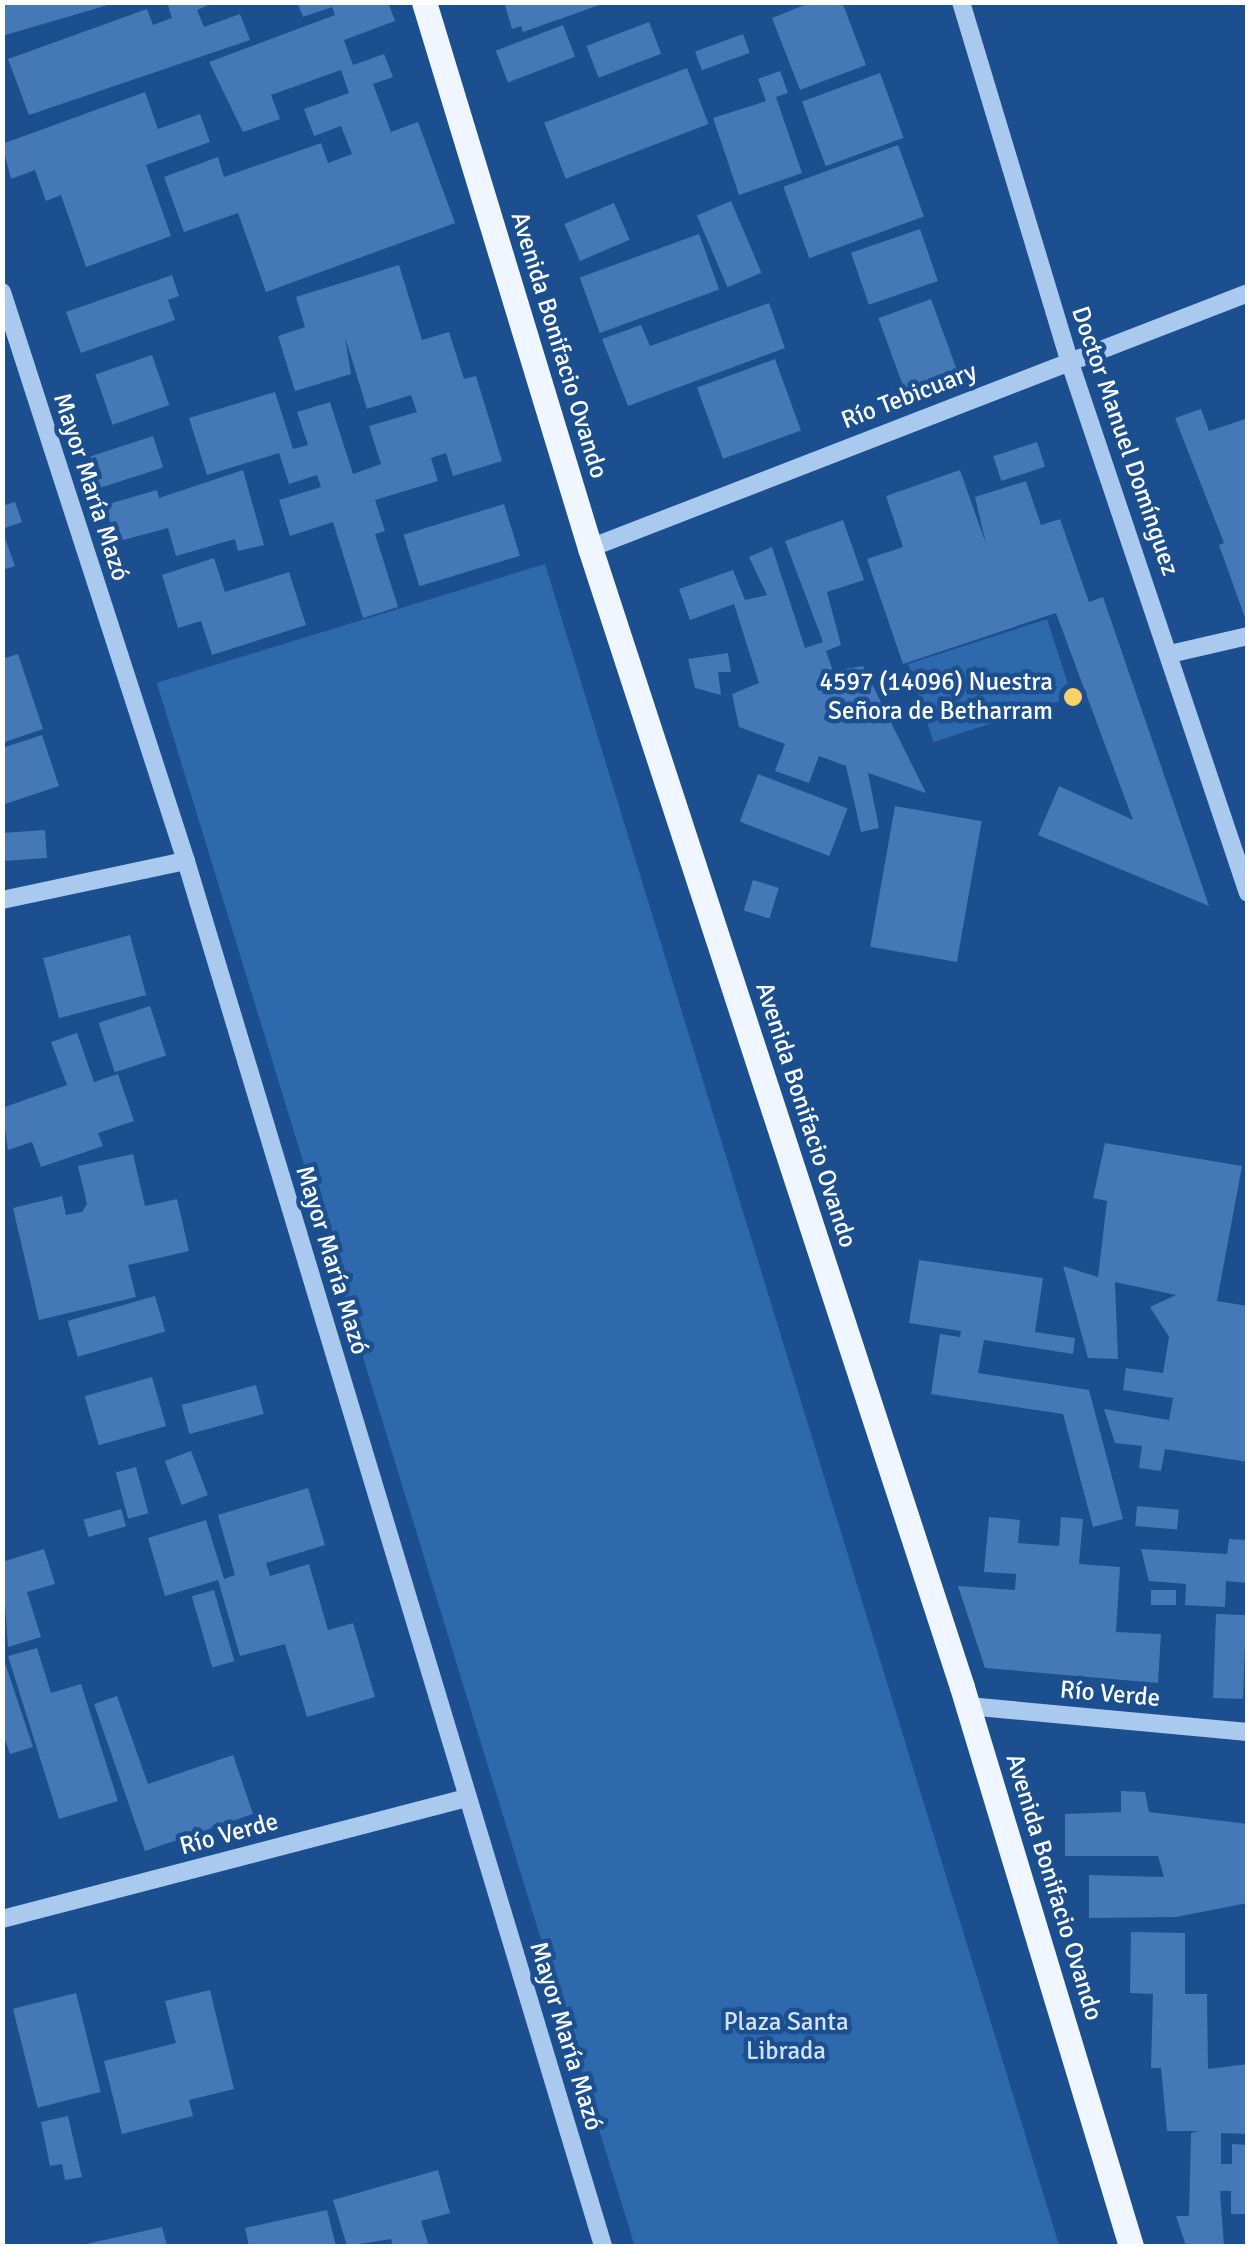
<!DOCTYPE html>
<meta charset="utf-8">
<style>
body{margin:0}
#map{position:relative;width:1250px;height:2249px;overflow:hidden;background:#1b4f8f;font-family:Signika,sans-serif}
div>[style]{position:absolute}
.green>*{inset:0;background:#2e69ad;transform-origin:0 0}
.building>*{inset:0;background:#4478b7;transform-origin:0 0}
.minor>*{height:18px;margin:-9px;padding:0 9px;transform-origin:9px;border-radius:9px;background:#a9c9ee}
.major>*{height:25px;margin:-12.5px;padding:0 12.5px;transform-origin:12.5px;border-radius:12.5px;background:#f0f6ff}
.dots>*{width:28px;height:28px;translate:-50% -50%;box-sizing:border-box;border:5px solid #1b4f8f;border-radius:50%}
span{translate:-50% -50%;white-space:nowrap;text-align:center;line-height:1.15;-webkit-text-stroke:9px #1b4f8f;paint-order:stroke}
.street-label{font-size:25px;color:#fff}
.poi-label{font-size:25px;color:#fff}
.right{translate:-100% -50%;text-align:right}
.park-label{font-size:25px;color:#cfe3fa}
.frame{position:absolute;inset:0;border:5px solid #fff;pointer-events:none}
</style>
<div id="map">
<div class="green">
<div style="left:545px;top:564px;width:1761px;height:406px;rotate:73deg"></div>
<div style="left:1047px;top:619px;width:82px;height:146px;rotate:72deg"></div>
</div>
<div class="building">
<div style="clip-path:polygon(2px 2px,115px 2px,115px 3px,2px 36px)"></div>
<div style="clip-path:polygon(167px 2px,215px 2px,197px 10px,204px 27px,240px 14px,250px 40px,29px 115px,8px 59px,147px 9px,153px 25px,172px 18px)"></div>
<div style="clip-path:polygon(297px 2px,388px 2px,395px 21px,344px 40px,353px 65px,384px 54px,393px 77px,373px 84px,391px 132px,418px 122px,455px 223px,266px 292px,238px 213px,184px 232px,164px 177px,218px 157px,224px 177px,321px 143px,328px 163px,352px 154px,341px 126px,314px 136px,304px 109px,349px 93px,341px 70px,271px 95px,280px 119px,243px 132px,209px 62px,335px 15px,332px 7px,303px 17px)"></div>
<div style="clip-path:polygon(504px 2px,605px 2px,605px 3px,523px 32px,521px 26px,512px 29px)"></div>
<div style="clip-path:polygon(812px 2px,842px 2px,866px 65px,800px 90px,772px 18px)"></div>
<div style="left:649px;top:22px;width:34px;height:67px;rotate:69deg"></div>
<div style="left:563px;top:25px;width:34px;height:72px;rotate:69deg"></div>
<div style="left:743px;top:34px;width:20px;height:51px;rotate:70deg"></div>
<div style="left:687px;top:68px;width:60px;height:153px;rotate:69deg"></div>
<div style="clip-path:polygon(780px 71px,788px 93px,776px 97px,802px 173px,739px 195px,713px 118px,766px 101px,758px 79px)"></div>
<div style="left:880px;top:73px;width:69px;height:83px;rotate:70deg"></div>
<div style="clip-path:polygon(145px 92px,158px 129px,200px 114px,210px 142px,146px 165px,171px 236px,86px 267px,61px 195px,46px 201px,35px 170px,11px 179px,2px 144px)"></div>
<div style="left:898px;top:145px;width:76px;height:122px;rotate:70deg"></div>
<div style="left:731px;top:201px;width:78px;height:37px;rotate:67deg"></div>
<div style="left:614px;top:203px;width:40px;height:54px;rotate:67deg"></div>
<div style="left:920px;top:229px;width:55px;height:73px;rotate:71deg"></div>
<div style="left:699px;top:234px;width:59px;height:127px;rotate:70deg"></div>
<div style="clip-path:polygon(399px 265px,422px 340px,449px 332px,464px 379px,476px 376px,502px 461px,453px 476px,446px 453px,431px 458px,438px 481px,375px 500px,385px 531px,375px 534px,398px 607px,363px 618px,333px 522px,290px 536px,279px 500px,321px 487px,317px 475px,289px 484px,279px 453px,207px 475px,189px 418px,275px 392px,293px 449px,308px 445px,297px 412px,330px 402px,353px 474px,381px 464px,369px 426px,417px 412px,411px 395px,367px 409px,345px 337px,351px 374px,295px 391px,278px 336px,305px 327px,296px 297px)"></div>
<div style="clip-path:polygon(172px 275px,179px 296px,168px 300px,175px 320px,81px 353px,66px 312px)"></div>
<div style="left:931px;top:299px;width:77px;height:56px;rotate:70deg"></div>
<div style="clip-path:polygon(769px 303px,785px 348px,628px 406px,602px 339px,641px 325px,650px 346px)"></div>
<div style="left:152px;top:355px;width:53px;height:60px;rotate:71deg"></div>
<div style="left:775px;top:359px;width:76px;height:83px;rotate:70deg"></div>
<div style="clip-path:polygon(1201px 409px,1209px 431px,1248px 418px,1248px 626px,1219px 545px,1224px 543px,1175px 418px)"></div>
<div style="left:153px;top:436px;width:33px;height:66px;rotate:72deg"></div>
<div style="left:1037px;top:442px;width:26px;height:46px;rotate:72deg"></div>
<div style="clip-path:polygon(243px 470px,264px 545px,238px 551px,235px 539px,176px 556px,168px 528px,116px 542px,105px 505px,157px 490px,159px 498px)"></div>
<div style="clip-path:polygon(960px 470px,986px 544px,975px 497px,1026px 481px,1041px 525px,1060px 519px,1089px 602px,1103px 597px,1209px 906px,1038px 835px,1059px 786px,1133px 820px,1056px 613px,903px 664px,867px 559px,903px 547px,886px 496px)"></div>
<div style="clip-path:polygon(15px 502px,22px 522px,2px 529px,2px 506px)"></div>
<div style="left:504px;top:504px;width:54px;height:105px;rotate:73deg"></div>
<div style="clip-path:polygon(843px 520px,864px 580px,827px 592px,841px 645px,826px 651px,833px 671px,863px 666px,926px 793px,868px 773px,879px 828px,861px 832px,846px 766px,819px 756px,809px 783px,775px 771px,785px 744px,739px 727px,732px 694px,759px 683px,734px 604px,690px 620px,679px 589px,733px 570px,745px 600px,767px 595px,749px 557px,772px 547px,805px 648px,823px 642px,785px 541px)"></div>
<div style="clip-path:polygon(2px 530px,15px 566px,2px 570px)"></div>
<div style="clip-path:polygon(214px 558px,225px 592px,289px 572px,306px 625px,212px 655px,201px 621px,178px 628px,162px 575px)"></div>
<div style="clip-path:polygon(728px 653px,731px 672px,718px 672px,721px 695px,695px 688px,688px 659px)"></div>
<div style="clip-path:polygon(18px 654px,43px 729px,2px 743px,2px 659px)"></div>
<div style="clip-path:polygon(42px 735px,59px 786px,2px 805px,2px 748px)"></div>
<div style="left:758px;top:774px;width:96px;height:51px;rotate:21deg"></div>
<div style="left:895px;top:806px;width:88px;height:143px;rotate:10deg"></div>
<div style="left:45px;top:830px;width:28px;height:43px;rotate:86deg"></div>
<div style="left:753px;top:880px;width:27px;height:32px;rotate:17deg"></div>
<div style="left:130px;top:935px;width:62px;height:90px;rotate:75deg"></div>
<div style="left:150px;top:1006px;width:52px;height:54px;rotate:72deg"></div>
<div style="clip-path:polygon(77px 1033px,94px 1082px,118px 1074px,134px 1121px,98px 1133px,103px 1146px,41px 1167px,32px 1142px,8px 1150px,2px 1108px,67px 1085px,51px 1042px)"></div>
<div style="clip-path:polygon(1105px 1143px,1242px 1166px,1217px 1301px,1248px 1306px,1248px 1462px,1165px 1449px,1161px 1471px,1139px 1468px,1142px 1446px,1115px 1443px,1104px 1409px,1169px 1420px,1173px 1398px,1123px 1390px,1126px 1368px,1163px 1373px,1169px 1337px,1150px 1307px,1176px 1295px,1115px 1282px,1118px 1359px,1088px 1358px,1063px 1266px,1098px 1277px,1107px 1201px,1093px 1198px)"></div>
<div style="clip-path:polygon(133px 1154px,145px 1206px,177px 1199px,189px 1251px,128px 1265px,136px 1297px,39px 1320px,13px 1208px,62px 1196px,66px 1215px,82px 1212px,87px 1204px,78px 1166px)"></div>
<div style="clip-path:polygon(919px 1260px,1043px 1278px,1035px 1332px,1075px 1338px,1073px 1354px,984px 1340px,978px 1373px,1089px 1390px,1123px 1519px,1093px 1527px,1063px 1414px,931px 1394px,940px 1334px,960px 1337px,961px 1331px,909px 1323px)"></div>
<div style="left:155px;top:1296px;width:37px;height:91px;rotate:74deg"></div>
<div style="left:152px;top:1377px;width:51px;height:70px;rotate:74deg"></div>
<div style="left:256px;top:1385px;width:30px;height:77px;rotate:75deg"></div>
<div style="left:191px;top:1451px;width:47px;height:28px;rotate:69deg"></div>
<div style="left:136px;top:1467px;width:48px;height:21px;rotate:75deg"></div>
<div style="clip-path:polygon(308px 1488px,325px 1545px,266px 1563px,270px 1576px,309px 1564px,328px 1630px,353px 1623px,375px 1697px,307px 1717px,285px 1644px,240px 1656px,218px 1580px,165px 1596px,148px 1538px,206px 1520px,224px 1579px,235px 1575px,218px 1515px)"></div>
<div style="left:1137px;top:1506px;width:42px;height:20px;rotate:5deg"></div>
<div style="left:121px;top:1509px;width:18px;height:39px;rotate:74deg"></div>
<div style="clip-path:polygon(989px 1517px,1020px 1520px,1018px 1543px,1059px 1546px,1061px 1517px,1083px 1519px,1079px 1564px,1120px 1567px,1116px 1632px,1161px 1634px,1158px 1683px,985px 1668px,958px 1586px,1015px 1590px,1016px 1574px,984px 1572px)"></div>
<div style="clip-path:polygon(1229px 1539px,1248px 1540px,1248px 1583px,1226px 1581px,1225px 1607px,1185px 1605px,1186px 1584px,1149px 1581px,1141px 1549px,1227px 1554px)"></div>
<div style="clip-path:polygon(44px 1549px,55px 1584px,27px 1592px,41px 1637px,8px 1647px,2px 1562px)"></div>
<div style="left:214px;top:1590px;width:74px;height:23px;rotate:74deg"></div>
<div style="left:1151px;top:1590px;width:25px;height:15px"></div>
<div style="left:1216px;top:1614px;width:30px;height:84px;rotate:2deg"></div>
<div style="clip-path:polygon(37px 1648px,51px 1693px,81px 1684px,118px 1801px,59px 1819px,8px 1656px)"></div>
<div style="clip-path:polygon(3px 1657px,33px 1747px,10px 1754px,2px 1731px)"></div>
<div style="clip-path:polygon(117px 1696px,148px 1784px,233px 1755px,253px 1814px,145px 1851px,94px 1704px)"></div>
<div style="clip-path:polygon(1121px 1791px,1145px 1792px,1149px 1812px,1248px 1824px,1248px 1903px,1176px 1917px,1089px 1918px,1089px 1875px,1164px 1877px,1158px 1856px,1065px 1856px,1065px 1814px,1121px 1812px)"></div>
<div style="clip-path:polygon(1131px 1932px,1185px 1933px,1185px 1994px,1207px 1994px,1208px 2069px,1248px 2064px,1248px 2134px,1221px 2133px,1221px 2164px,1232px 2164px,1232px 2144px,1248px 2145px,1248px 2214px,1231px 2214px,1231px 2191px,1220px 2191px,1224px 2246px,1186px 2246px,1176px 2216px,1189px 2216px,1191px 2133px,1199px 2131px,1167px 2131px,1161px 2068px,1151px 2068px,1153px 1994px,1130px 1993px)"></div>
<div style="clip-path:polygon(210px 1990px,234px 2089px,189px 2100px,193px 2116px,122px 2134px,104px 2061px,176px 2043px,165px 2001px)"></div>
<div style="left:76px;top:1993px;width:102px;height:65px;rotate:76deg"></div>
<div style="clip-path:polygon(68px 2116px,82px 2177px,65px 2180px,62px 2164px,50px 2166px,41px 2122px)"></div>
<div style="clip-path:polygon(438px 2170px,450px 2213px,421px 2221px,429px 2246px,393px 2246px,391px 2239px,347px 2246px,333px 2200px)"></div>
<div style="clip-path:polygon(327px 2210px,336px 2246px,249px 2246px,245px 2228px)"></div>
<div style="clip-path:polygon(162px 2227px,167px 2246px,82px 2246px,82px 2245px)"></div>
</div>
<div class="minor">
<div style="left:961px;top:2px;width:374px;rotate:73.2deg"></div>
<div style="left:1069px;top:360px;width:562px;rotate:71.44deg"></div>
<div style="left:2px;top:292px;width:598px;rotate:72.08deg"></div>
<div style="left:186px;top:861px;width:1446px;rotate:73.24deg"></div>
<div style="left:590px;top:548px;width:706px;rotate:-21.18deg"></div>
<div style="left:1170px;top:654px;width:80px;rotate:-13deg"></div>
<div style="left:2px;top:900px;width:188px;rotate:-12deg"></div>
<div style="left:968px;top:1706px;width:281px;rotate:5.3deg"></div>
<div style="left:2px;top:1919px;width:481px;rotate:-14.6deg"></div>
</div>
<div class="major">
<div style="left:424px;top:2px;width:571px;rotate:73.09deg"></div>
<div style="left:590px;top:548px;width:1198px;rotate:71.91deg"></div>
<div style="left:962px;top:1687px;width:584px;rotate:73.18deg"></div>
</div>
<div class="dots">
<div style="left:1073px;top:697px;background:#ffd166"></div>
</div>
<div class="street-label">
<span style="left:559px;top:345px;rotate:73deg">Avenida Bonifacio Ovando</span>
<span style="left:909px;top:396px;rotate:-21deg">Río Tebicuary</span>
<span style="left:1125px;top:441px;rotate:71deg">Doctor Manuel Domínguez</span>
<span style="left:91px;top:487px;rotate:72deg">Mayor María Mazó</span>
<span style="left:806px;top:1115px;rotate:72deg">Avenida Bonifacio Ovando</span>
<span style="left:332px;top:1260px;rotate:73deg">Mayor María Mazó</span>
<span style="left:1110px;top:1694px;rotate:5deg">Río Verde</span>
<span style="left:229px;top:1834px;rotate:-15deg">Río Verde</span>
<span style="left:1054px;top:1887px;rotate:73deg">Avenida Bonifacio Ovando</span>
<span style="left:566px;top:2036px;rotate:73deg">Mayor María Mazó</span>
</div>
<div class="poi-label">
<span class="right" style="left:1053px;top:697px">4597 (14096) Nuestra<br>Señora de Betharram</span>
</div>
<div class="park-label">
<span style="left:786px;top:2037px">Plaza Santa<br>Librada</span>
</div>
<div class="frame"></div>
</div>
